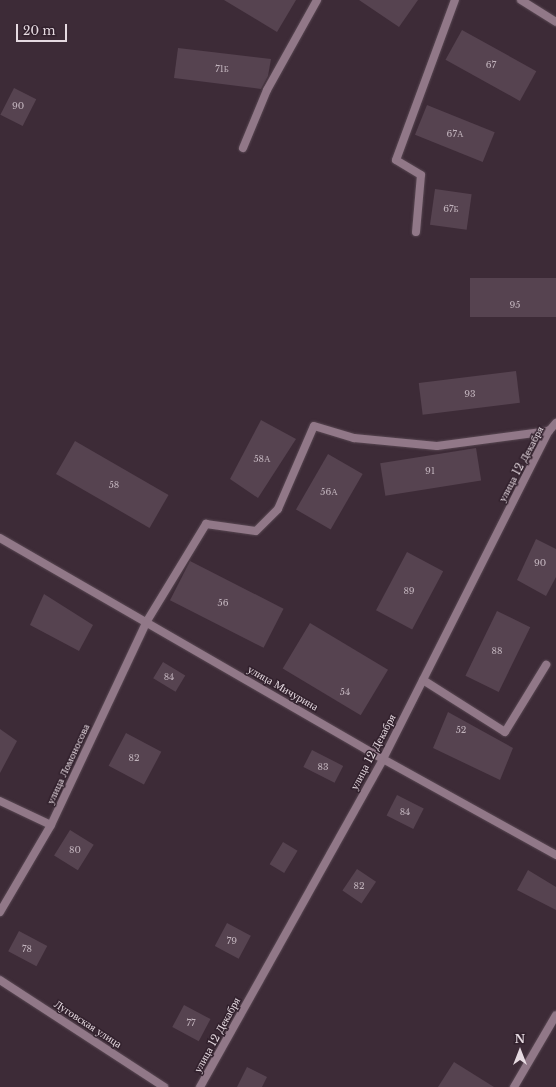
<!DOCTYPE html>
<meta charset="utf-8">
<style>
body{margin:0}
#map{position:relative;width:556px;height:1087px;overflow:hidden;background:#3d2b37;font-family:"Libre Baskerville",serif}
div>[style]{position:absolute}
.building>*{inset:0;background:#564350;transform-origin:0 0}
.roads{filter:drop-shadow(0 0 1px #584752) drop-shadow(0 0 1px #584752)}
.service>*{height:8px;margin:-4px;padding:0 4px;transform-origin:4px;border-radius:4px;background:#917888}
.minor>*{height:8px;margin:-4px;padding:0 4px;transform-origin:4px;border-radius:4px;background:#917888}
.tertiary>*{height:8px;margin:-4px;padding:0 4px;transform-origin:4px;border-radius:4px;background:#917888}
span{translate:-50% -50%;white-space:nowrap;text-align:center;line-height:1.15;-webkit-text-stroke:3px #32212d;paint-order:stroke}
.number-label{font-size:9px;color:#c2b4bd}
.number-label span{-webkit-text-stroke-width:0}
.street-label{font-size:11px;color:#e6dae1}
.north{position:absolute;left:500px;top:1031px;width:40px;height:40px;-webkit-text-stroke:3px #32212d;paint-order:stroke;rotate:0deg;font-size:11px;font-weight:700;line-height:16px;text-align:center;color:#e6dae1}
.north::after{content:'';display:block;margin:auto;width:14px;height:18px;background:#e6dae1;clip-path:polygon(50% 0,100% 100%,50% 72%,0 100%)}
.scale{position:absolute;left:16px;top:24px;width:51px;height:18px;box-sizing:border-box;border:2px solid #e6dae1;border-top:0;padding-left:5px;font-size:12px;line-height:14px;white-space:nowrap;color:#e6dae1;-webkit-text-stroke:3px #32212d;paint-order:stroke}
</style>
<div id="map">
<div class="building">
<div style="clip-path:polygon(224px 0,296px 0,277px 32px)"></div>
<div style="clip-path:polygon(359px 0,418px 0,399px 27px)"></div>
<div style="left:462px;top:30px;width:85px;height:34px;rotate:29deg"></div>
<div style="clip-path:polygon(178px 48px,271px 59px,268px 76px,261px 89px,174px 78px)"></div>
<div style="left:14px;top:88px;width:25px;height:30px;rotate:27deg"></div>
<div style="left:427px;top:105px;width:73px;height:32px;rotate:22deg"></div>
<div style="left:435px;top:189px;width:37px;height:36px;rotate:8deg"></div>
<div style="left:556px;top:278px;width:39px;height:86px;rotate:90deg"></div>
<div style="left:516px;top:371px;width:32px;height:98px;rotate:83deg"></div>
<div style="clip-path:polygon(261px 420px,296px 439px,258px 498px,230px 479px)"></div>
<div style="left:75px;top:441px;width:108px;height:38px;rotate:30deg"></div>
<div style="left:476px;top:448px;width:33px;height:97px;rotate:81deg"></div>
<div style="left:328px;top:454px;width:40px;height:64px;rotate:30deg"></div>
<div style="clip-path:polygon(536px 539px,556px 549px,556px 577px,546px 596px,517px 580px)"></div>
<div style="left:407px;top:552px;width:41px;height:66px;rotate:28deg"></div>
<div style="left:190px;top:561px;width:105px;height:44px;rotate:27deg"></div>
<div style="clip-path:polygon(44px 594px,93px 625px,79px 651px,30px 625px)"></div>
<div style="left:497px;top:611px;width:37px;height:72px;rotate:26deg"></div>
<div style="left:310px;top:623px;width:91px;height:53px;rotate:31deg"></div>
<div style="left:163px;top:662px;width:26px;height:19px;rotate:31deg"></div>
<div style="clip-path:polygon(448px 712px,513px 748px,500px 780px,433px 748px)"></div>
<div style="clip-path:polygon(0 729px,17px 741px,0 773px)"></div>
<div style="left:126px;top:733px;width:40px;height:37px;rotate:28deg"></div>
<div style="left:312px;top:750px;width:35px;height:19px;rotate:27deg"></div>
<div style="left:397px;top:795px;width:30px;height:23px;rotate:27deg"></div>
<div style="left:70px;top:830px;width:28px;height:30px;rotate:32deg"></div>
<div style="left:283px;top:842px;width:17px;height:26px;rotate:31deg"></div>
<div style="left:357px;top:869px;width:23px;height:26px;rotate:34deg"></div>
<div style="clip-path:polygon(528px 870px,556px 887px,556px 910px,517px 890px)"></div>
<div style="left:227px;top:923px;width:27px;height:26px;rotate:28deg"></div>
<div style="left:19px;top:931px;width:32px;height:23px;rotate:28deg"></div>
<div style="left:184px;top:1005px;width:30px;height:25px;rotate:28deg"></div>
<div style="clip-path:polygon(454px 1062px,494px 1087px,438px 1087px)"></div>
<div style="clip-path:polygon(247px 1067px,267px 1077px,262px 1087px,237px 1087px)"></div>
</div>
<div class="roads">
<div class="service">
<div style="left:416px;top:232px;width:57px;rotate:-85deg"></div>
<div style="left:421px;top:175px;width:29px;rotate:-149deg"></div>
<div style="left:396px;top:160px;width:171px;rotate:-69.8deg"></div>
<div style="left:147px;top:621px;width:114px;rotate:-58.7deg"></div>
<div style="left:206px;top:524px;width:50px;rotate:8deg"></div>
<div style="left:256px;top:531px;width:31px;rotate:-45deg"></div>
<div style="left:278px;top:509px;width:90px;rotate:-66.6deg"></div>
<div style="left:314px;top:426px;width:42px;rotate:16.7deg"></div>
<div style="left:354px;top:438px;width:83px;rotate:5.5deg"></div>
<div style="left:437px;top:446px;width:113px;rotate:-7.6deg"></div>
<div style="left:423px;top:680px;width:97px;rotate:32.4deg"></div>
<div style="left:505px;top:732px;width:79px;rotate:-58.5deg"></div>
</div>
<div class="minor">
<div style="left:243px;top:148px;width:63px;rotate:-67.5deg"></div>
<div style="left:267px;top:90px;width:103px;rotate:-60.9deg"></div>
<div style="left:0;top:538px;width:442px;rotate:30deg"></div>
<div style="left:383px;top:759px;width:198px;rotate:29deg"></div>
<div style="left:0;top:801px;width:56px;rotate:25.2deg"></div>
<div style="left:0;top:912px;width:101px;rotate:-59.6deg"></div>
<div style="left:51px;top:825px;width:225px;rotate:-64.8deg"></div>
<div style="left:0;top:980px;width:196px;rotate:33.1deg"></div>
<div style="left:514px;top:1087px;width:83px;rotate:-59.7deg"></div>
</div>
<div class="tertiary">
<div style="left:521px;top:0;width:41px;rotate:32.2deg"></div>
<div style="left:200px;top:1087px;width:376px;rotate:-60.8deg"></div>
<div style="left:383px;top:759px;width:368px;rotate:-63.2deg"></div>
<div style="left:549px;top:431px;width:11px;rotate:-49deg"></div>
</div>
</div>
<div class="number-label">
<span style="left:491px;top:65px">67</span>
<span style="left:222px;top:69px">71Б</span>
<span style="left:18px;top:106px">90</span>
<span style="left:455px;top:134px">67А</span>
<span style="left:451px;top:209px">67Б</span>
<span style="left:515px;top:305px">95</span>
<span style="left:470px;top:394px">93</span>
<span style="left:262px;top:459px">58А</span>
<span style="left:430px;top:471px">91</span>
<span style="left:114px;top:485px">58</span>
<span style="left:329px;top:492px">56А</span>
<span style="left:540px;top:563px">90</span>
<span style="left:409px;top:591px">89</span>
<span style="left:223px;top:603px">56</span>
<span style="left:497px;top:651px">88</span>
<span style="left:169px;top:677px">84</span>
<span style="left:345px;top:692px">54</span>
<span style="left:461px;top:730px">52</span>
<span style="left:134px;top:758px">82</span>
<span style="left:323px;top:767px">83</span>
<span style="left:405px;top:812px">84</span>
<span style="left:75px;top:850px">80</span>
<span style="left:359px;top:886px">82</span>
<span style="left:232px;top:941px">79</span>
<span style="left:27px;top:949px">78</span>
<span style="left:191px;top:1023px">77</span>
</div>
<div class="street-label">
<span style="left:521px;top:464px;rotate:-62deg">улица 12 Декабря</span>
<span style="left:283px;top:688px;rotate:30deg">улица Мичурина</span>
<span style="left:373px;top:752px;rotate:-62deg">улица 12 Декабря</span>
<span style="left:68px;top:764px;rotate:-65deg">улица Ломоносова</span>
<span style="left:88px;top:1024px;rotate:33deg">Луговская улица</span>
<span style="left:217px;top:1035px;rotate:-61deg">улица 12 Декабря</span>
</div>
<div class="north">N</div>
<div class="scale">20 m</div>
</div>
